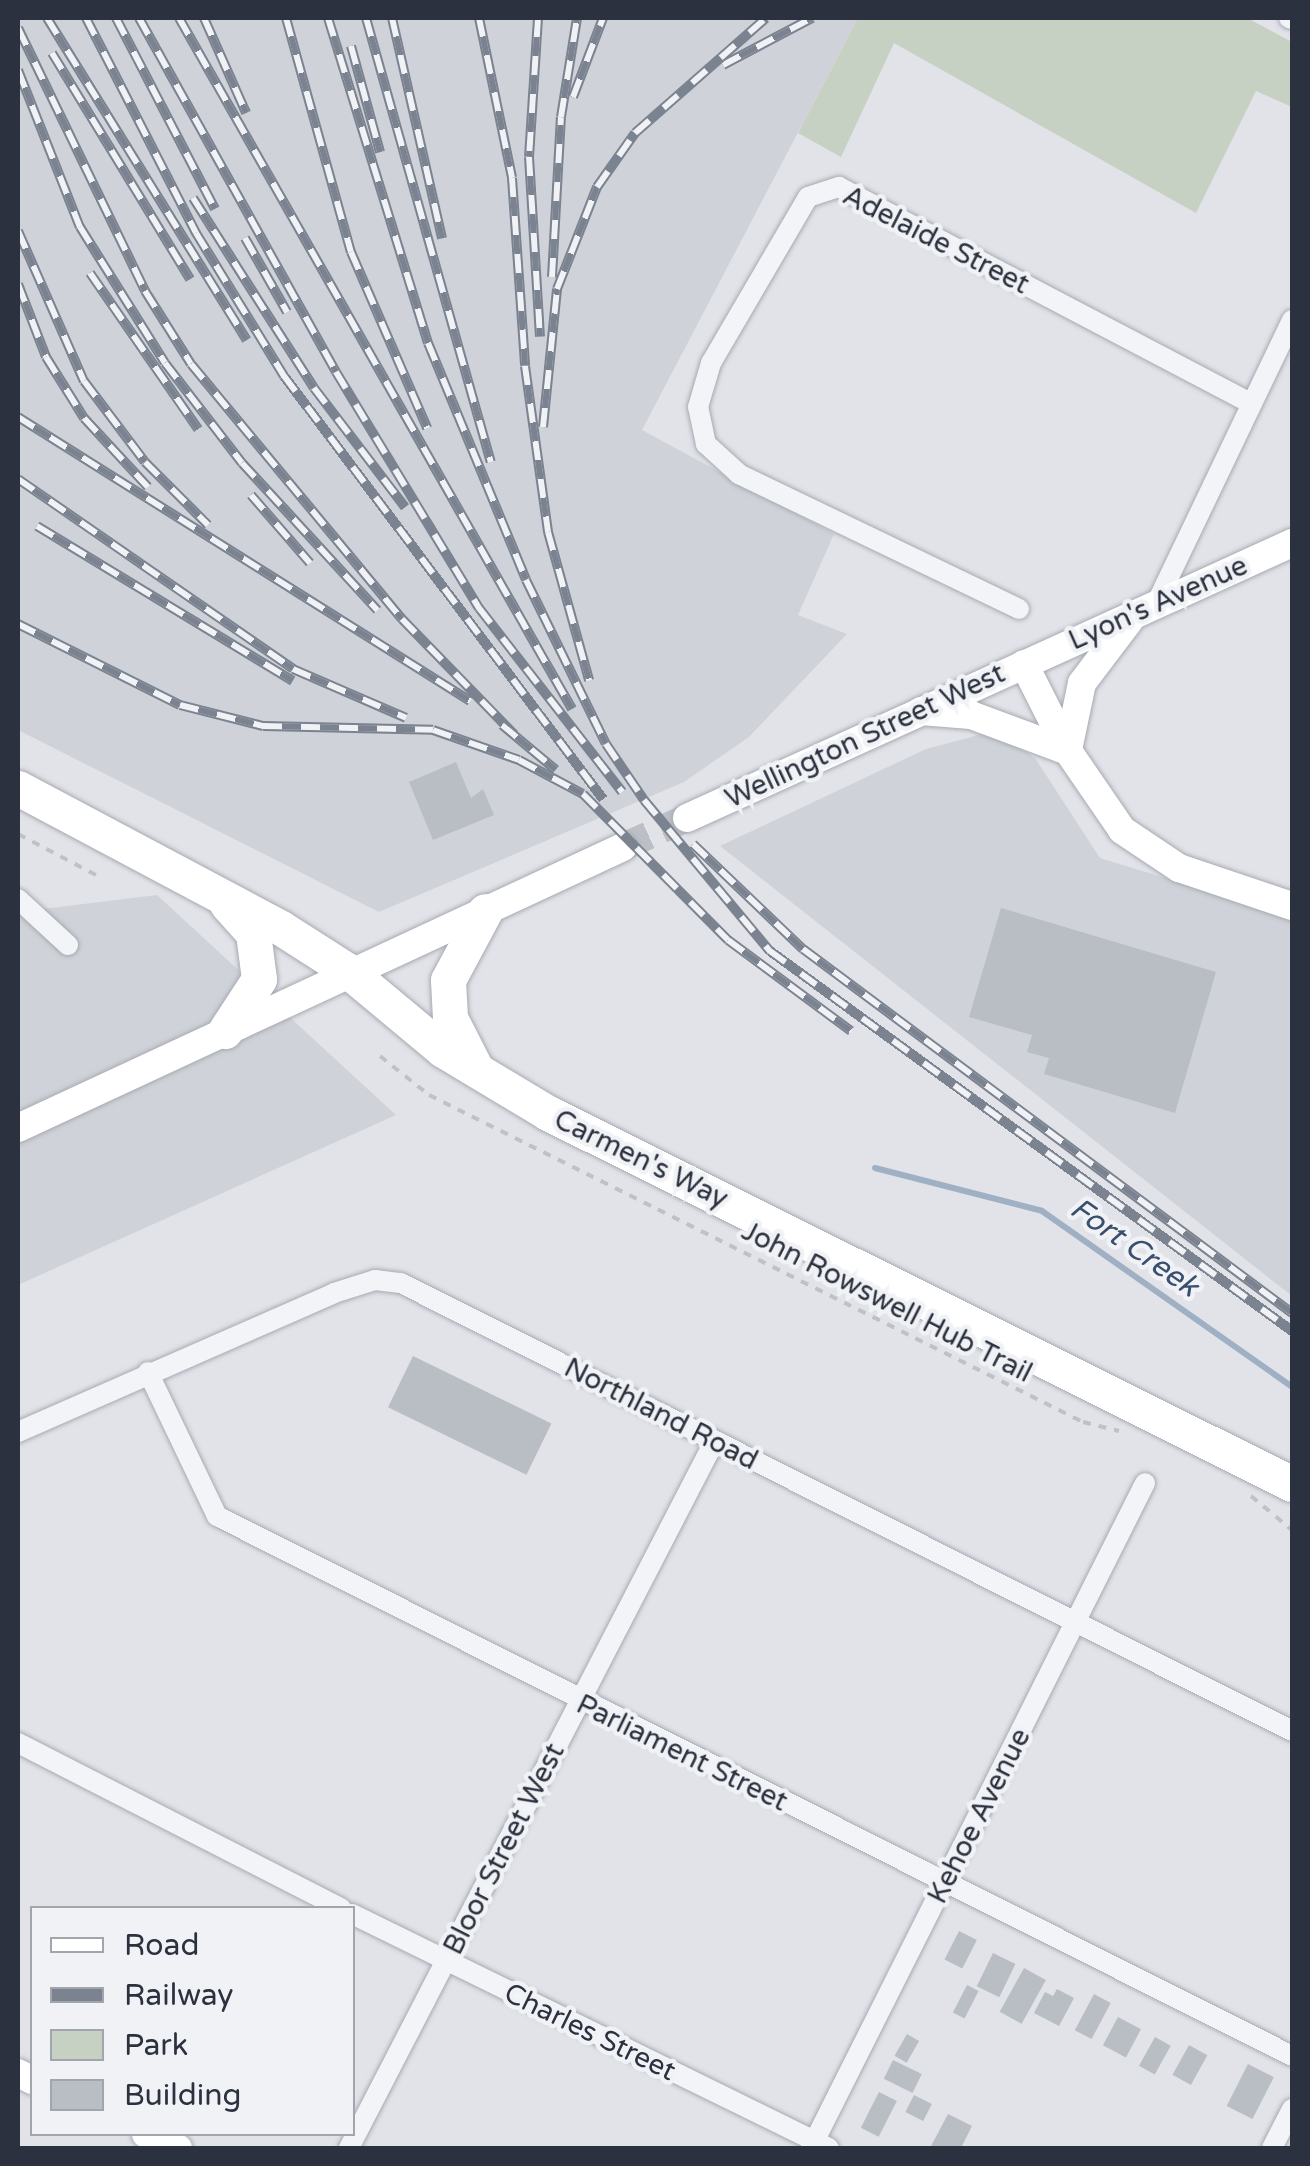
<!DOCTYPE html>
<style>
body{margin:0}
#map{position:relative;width:1310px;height:2166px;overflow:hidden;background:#e1e3e8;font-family:"Varela Round",sans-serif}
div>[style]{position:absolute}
.built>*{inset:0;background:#cfd3d9}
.green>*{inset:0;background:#c6d1c3}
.stream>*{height:6px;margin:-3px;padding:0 3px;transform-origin:3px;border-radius:3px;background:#a0b0c4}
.building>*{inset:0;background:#b9bdc4;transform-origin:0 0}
.secondary-tunnel>*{height:28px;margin-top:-14px;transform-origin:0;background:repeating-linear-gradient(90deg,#bdbfc6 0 28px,transparent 0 42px)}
.path>*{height:4px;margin-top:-2px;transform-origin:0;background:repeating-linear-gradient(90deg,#bfc1c7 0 8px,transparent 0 16px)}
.roads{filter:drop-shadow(0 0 2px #a7aab2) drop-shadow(0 0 2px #a7aab2)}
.street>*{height:20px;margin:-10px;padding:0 10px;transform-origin:10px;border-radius:10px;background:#f3f4f7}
.secondary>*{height:28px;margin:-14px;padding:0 14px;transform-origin:14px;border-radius:14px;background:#fff}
.highway>*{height:35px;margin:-17.5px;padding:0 17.5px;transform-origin:17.5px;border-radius:17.5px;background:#fff}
.rail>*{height:10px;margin-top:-5px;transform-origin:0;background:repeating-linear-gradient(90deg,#f0f2f6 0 19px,#7c8390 0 38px);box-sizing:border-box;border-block:2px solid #7c8390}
span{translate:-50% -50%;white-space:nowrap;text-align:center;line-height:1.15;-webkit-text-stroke:9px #f0f2f6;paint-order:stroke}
.street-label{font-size:28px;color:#2b313e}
.water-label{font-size:30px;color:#3a4f6d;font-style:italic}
.frame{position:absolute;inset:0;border:20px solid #2b313e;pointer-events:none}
.legend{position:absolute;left:30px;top:1906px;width:325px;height:230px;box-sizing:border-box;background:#f0f2f6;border:2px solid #a1a5ac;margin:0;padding:12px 18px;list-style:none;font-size:30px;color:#2b313e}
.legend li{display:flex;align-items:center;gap:20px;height:50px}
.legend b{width:50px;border:2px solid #a1a5ac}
</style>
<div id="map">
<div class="built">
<div style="clip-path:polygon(18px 18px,858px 18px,642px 430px,834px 534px,798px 615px,847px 634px,749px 737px,684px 782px,379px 912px,18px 730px)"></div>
<div style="clip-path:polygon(994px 731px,1035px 758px,1100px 858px,1292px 917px,1292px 1296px,720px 846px,926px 749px)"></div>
<div style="clip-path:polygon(157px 895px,396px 1115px,18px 1285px,18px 902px,34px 910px)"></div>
</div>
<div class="green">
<div style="clip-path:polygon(858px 18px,1247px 18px,1292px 42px,1292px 107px,1256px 91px,1196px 213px,894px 43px,841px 157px,798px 133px)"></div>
</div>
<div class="stream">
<div style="left:875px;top:1168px;width:172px;rotate:14.4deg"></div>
<div style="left:1042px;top:1211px;width:306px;rotate:35.1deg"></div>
</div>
<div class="building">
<div style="clip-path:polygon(456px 762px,471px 798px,483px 789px,494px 815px,433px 840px,409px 782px)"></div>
<div style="clip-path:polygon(1001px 908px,1216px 972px,1175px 1113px,1044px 1074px,1049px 1058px,1027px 1052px,1032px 1035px,969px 1017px)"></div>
<div style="left:413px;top:1356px;width:154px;height:57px;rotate:26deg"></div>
<div style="left:959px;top:1931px;width:20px;height:32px;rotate:27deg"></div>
<div style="left:993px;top:1953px;width:25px;height:37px;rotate:26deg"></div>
<div style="left:1024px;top:1968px;width:25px;height:50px;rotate:29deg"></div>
<div style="left:967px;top:1985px;width:13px;height:31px;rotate:27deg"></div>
<div style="clip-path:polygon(1057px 1989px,1074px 1998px,1059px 2026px,1034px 2013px,1045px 1992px,1053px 1996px)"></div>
<div style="left:1094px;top:1994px;width:19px;height:41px;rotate:28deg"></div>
<div style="left:1118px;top:2017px;width:26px;height:32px;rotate:28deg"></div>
<div style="left:907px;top:2034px;width:14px;height:25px;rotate:30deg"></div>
<div style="left:1155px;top:2037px;width:18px;height:33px;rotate:29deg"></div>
<div style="left:1189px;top:2045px;width:21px;height:34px;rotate:29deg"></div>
<div style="left:893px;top:2060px;width:32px;height:21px;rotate:26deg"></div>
<div style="left:1248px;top:2064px;width:29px;height:47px;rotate:27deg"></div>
<div style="left:879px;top:2092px;width:20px;height:40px;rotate:27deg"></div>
<div style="left:914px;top:2095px;width:20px;height:19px;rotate:27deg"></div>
<div style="clip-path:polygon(948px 2114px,972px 2126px,961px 2148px,930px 2148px)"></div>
</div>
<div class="secondary-tunnel">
<div style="left:623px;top:847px;width:70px;rotate:-24.4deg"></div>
</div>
<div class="path">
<div style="left:18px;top:834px;width:88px;rotate:27.7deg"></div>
<div style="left:380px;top:1056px;width:63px;rotate:38.5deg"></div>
<div style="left:429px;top:1095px;width:731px;rotate:26.57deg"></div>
<div style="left:1083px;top:1422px;width:37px;rotate:14deg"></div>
<div style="left:1251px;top:1496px;width:53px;rotate:39.7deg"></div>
</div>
<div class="roads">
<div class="street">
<div style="left:1289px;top:18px;width:3px;rotate:18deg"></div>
<div style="left:1156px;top:604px;width:315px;rotate:-64.4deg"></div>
<div style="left:1019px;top:609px;width:311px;rotate:-154.3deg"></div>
<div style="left:739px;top:474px;width:45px;rotate:-137.7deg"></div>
<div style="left:706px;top:444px;width:38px;rotate:-102deg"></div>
<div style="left:698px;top:407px;width:46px;rotate:-73.5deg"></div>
<div style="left:711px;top:363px;width:192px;rotate:-59.7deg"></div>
<div style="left:808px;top:197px;width:33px;rotate:-18deg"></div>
<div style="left:839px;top:187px;width:464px;rotate:27.7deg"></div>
<div style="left:18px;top:899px;width:68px;rotate:42.6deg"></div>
<div style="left:148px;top:1372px;width:160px;rotate:64.4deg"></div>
<div style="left:217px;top:1516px;width:1203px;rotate:26.67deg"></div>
<div style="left:18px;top:1432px;width:345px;rotate:-23.7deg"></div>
<div style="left:334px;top:1293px;width:43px;rotate:-17.6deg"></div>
<div style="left:375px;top:1280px;width:26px;rotate:7deg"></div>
<div style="left:401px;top:1283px;width:997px;rotate:26.69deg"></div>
<div style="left:18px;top:1743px;width:363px;rotate:27.1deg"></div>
<div style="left:352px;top:1914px;width:531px;rotate:26.13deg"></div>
<div style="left:349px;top:2148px;width:795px;rotate:-62.66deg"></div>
<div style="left:811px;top:2148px;width:744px;rotate:-63.33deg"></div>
<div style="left:1272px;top:2148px;width:44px;rotate:-62.9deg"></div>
</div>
<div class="secondary">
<div style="left:1024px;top:664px;width:97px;rotate:63.2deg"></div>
<div style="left:1068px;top:751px;width:96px;rotate:55.6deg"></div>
<div style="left:1122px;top:830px;width:69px;rotate:33.7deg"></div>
<div style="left:1179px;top:868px;width:119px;rotate:18.6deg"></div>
<div style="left:921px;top:711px;width:50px;rotate:4.6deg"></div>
<div style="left:971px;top:715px;width:103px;rotate:20.4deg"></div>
<div style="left:1068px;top:750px;width:68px;rotate:-78.2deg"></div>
<div style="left:1082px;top:683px;width:78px;rotate:-52.8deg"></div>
<div style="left:687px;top:818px;width:665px;rotate:-24.44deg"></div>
<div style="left:18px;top:1128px;width:667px;rotate:-24.91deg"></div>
<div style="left:18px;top:2073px;width:16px;rotate:27deg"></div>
<div style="left:146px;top:2134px;width:35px;rotate:24deg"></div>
</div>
<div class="highway">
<div style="left:18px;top:788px;width:298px;rotate:28deg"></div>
<div style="left:281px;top:928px;width:78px;rotate:32.5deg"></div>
<div style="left:347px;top:970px;width:125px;rotate:39.8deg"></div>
<div style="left:443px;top:1050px;width:122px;rotate:31deg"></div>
<div style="left:548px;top:1113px;width:831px;rotate:26.5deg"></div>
<div style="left:225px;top:1031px;width:62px;rotate:-56.8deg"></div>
<div style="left:259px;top:979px;width:46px;rotate:-97.4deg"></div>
<div style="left:253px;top:933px;width:39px;rotate:-132deg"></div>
<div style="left:475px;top:1067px;width:55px;rotate:-117deg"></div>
<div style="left:450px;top:1018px;width:38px;rotate:-93deg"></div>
<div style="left:448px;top:980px;width:78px;rotate:-61.8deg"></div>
</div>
</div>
<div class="rail">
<div style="left:47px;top:18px;width:379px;rotate:58.2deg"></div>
<div style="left:86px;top:18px;width:242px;rotate:62.9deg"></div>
<div style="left:196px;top:233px;width:168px;rotate:58.4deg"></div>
<div style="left:284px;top:376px;width:530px;rotate:52.98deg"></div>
<div style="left:116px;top:18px;width:215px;rotate:62.6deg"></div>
<div style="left:139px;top:18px;width:405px;rotate:60.9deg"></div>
<div style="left:336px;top:372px;width:276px;rotate:58.8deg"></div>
<div style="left:479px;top:608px;width:233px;rotate:52.1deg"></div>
<div style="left:179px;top:18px;width:795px;rotate:60.37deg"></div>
<div style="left:204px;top:18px;width:104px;rotate:66.1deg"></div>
<div style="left:286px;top:18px;width:243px;rotate:74.5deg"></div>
<div style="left:351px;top:252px;width:192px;rotate:66.6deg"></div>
<div style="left:328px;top:18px;width:340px;rotate:72.9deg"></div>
<div style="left:428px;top:343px;width:256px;rotate:67.5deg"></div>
<div style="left:526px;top:580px;width:182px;rotate:64deg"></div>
<div style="left:606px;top:744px;width:68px;rotate:55.8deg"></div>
<div style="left:644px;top:800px;width:197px;rotate:50.2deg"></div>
<div style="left:770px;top:951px;width:646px;rotate:36.05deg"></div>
<div style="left:366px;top:18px;width:461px;rotate:74.3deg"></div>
<div style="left:392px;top:18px;width:226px;rotate:77.2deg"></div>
<div style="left:479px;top:18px;width:163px;rotate:78.3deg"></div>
<div style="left:512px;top:178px;width:188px;rotate:86deg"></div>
<div style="left:525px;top:366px;width:168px;rotate:82.1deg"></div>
<div style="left:548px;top:532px;width:154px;rotate:74.5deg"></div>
<div style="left:538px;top:18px;width:139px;rotate:93.7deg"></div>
<div style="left:529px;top:157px;width:180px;rotate:86.5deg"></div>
<div style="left:18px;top:28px;width:292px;rotate:64.2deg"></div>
<div style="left:145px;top:291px;width:86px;rotate:57.8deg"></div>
<div style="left:191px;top:364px;width:331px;rotate:50.4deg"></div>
<div style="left:402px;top:619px;width:161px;rotate:45.8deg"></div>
<div style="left:351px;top:46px;width:110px;rotate:74.7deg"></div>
<div style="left:52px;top:53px;width:265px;rotate:58.6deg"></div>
<div style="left:723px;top:65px;width:101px;rotate:-27.8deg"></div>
<div style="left:18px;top:70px;width:169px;rotate:68.5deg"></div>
<div style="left:80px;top:227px;width:160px;rotate:58deg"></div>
<div style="left:165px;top:363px;width:126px;rotate:52.4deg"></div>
<div style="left:242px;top:463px;width:200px;rotate:47.4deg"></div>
<div style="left:573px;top:97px;width:85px;rotate:-69.2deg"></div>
<div style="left:193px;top:198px;width:225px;rotate:57.5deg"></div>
<div style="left:314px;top:388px;width:150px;rotate:52.6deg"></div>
<div style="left:18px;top:231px;width:164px;rotate:66.3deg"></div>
<div style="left:84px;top:381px;width:101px;rotate:53deg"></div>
<div style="left:145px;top:462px;width:89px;rotate:45deg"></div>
<div style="left:245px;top:238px;width:85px;rotate:60.4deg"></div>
<div style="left:90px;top:273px;width:190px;rotate:55.3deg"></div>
<div style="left:552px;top:277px;width:160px;rotate:-86.8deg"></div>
<div style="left:561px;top:117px;width:100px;rotate:-80.8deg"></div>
<div style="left:18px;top:284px;width:78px;rotate:69deg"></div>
<div style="left:46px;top:357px;width:72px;rotate:58.1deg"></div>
<div style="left:84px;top:418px;width:94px;rotate:47.2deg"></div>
<div style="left:18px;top:417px;width:534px;rotate:32.14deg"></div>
<div style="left:543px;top:427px;width:139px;rotate:-84.2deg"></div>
<div style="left:557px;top:289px;width:110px;rotate:-68.6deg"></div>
<div style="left:597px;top:187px;width:66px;rotate:-54.9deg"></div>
<div style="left:635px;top:133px;width:174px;rotate:-41.3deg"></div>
<div style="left:18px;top:479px;width:334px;rotate:34.6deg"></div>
<div style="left:293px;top:669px;width:123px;rotate:23.4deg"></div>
<div style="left:251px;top:495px;width:90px;rotate:49.1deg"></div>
<div style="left:37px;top:526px;width:299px;rotate:31.2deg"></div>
<div style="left:18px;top:624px;width:181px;rotate:26.6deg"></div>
<div style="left:180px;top:705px;width:86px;rotate:14.2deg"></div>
<div style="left:263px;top:726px;width:170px;rotate:1.3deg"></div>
<div style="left:433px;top:730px;width:91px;rotate:19.2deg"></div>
<div style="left:519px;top:760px;width:72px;rotate:28deg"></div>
<div style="left:583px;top:794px;width:206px;rotate:45.2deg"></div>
<div style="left:728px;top:940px;width:153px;rotate:36.5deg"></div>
<div style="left:502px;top:725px;width:70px;rotate:39.8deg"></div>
<div style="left:693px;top:844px;width:152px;rotate:43.7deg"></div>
<div style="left:803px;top:949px;width:610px;rotate:36.66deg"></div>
</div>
<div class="street-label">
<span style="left:936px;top:240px;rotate:27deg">Adelaide Street</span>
<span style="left:1158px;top:603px;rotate:-24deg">Lyon's Avenue</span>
<span style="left:865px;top:736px;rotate:-25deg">Wellington Street West</span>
<span style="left:641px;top:1159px;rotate:26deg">Carmen's Way</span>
<span style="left:887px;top:1302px;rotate:27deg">John Rowswell Hub Trail</span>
<span style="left:661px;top:1414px;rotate:27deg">Northland Road</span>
<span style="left:682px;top:1753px;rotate:26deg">Parliament Street</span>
<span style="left:979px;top:1816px;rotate:-63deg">Kehoe Avenue</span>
<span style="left:504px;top:1849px;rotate:-63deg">Bloor Street West</span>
<span style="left:590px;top:2032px;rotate:26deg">Charles Street</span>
</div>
<div class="water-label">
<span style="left:1134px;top:1248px;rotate:35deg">Fort Creek</span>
</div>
<div class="frame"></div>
<ul class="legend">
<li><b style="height:12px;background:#fff"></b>Road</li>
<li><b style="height:12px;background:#7c8390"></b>Railway</li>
<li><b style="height:28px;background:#c6d1c3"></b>Park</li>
<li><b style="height:28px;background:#b9bdc4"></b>Building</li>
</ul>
</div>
